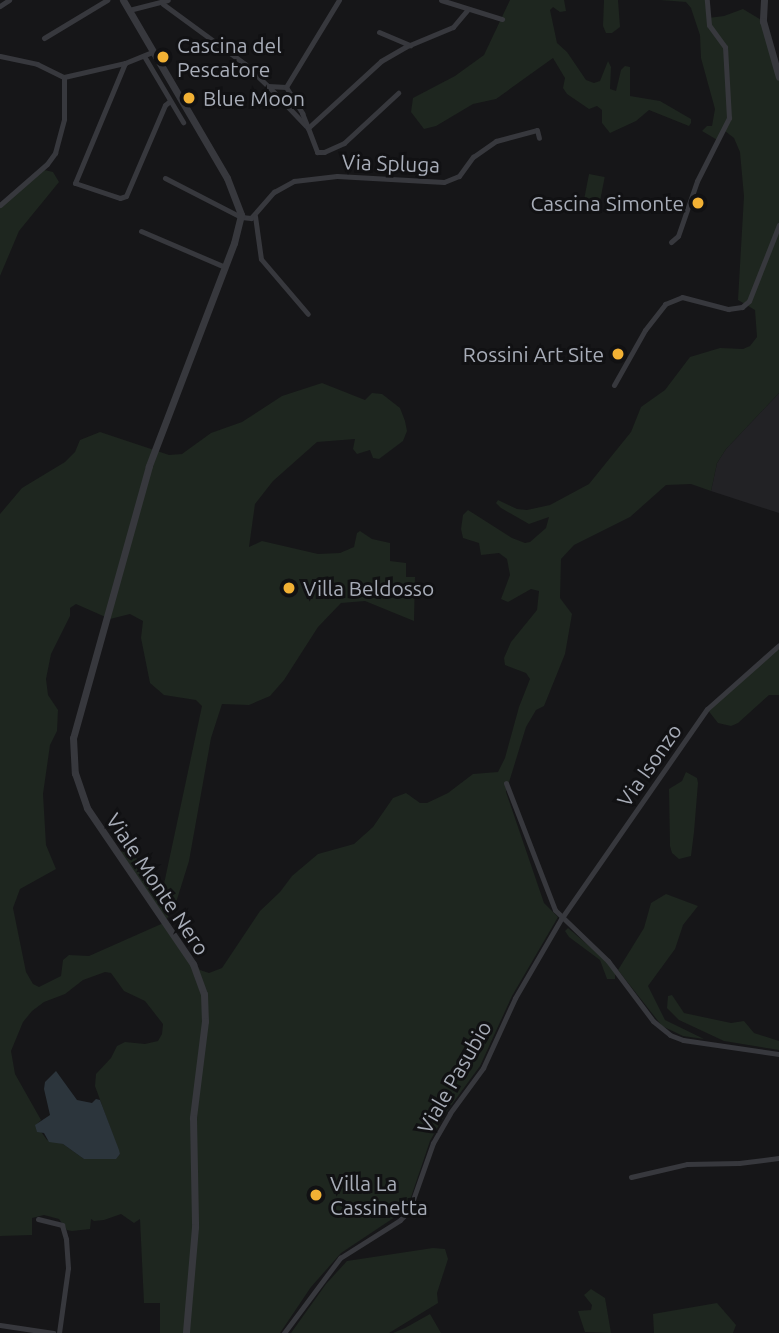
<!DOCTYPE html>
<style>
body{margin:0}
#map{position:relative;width:779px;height:1333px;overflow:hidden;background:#161618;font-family:Ubuntu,sans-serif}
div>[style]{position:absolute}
.built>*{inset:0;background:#222225}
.green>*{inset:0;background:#1e261f;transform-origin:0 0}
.water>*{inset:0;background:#2c353c}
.minor>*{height:5px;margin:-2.5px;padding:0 2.5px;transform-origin:2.5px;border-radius:2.5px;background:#37383d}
.tertiary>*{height:7px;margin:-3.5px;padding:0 3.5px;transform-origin:3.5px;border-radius:3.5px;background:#37383d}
.dots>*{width:19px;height:19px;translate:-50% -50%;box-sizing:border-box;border:4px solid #111113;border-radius:50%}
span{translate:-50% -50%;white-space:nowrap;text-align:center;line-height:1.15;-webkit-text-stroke:6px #111113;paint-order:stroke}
.poi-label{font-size:21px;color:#a8adb8}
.left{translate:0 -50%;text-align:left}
.right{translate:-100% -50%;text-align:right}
.street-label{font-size:21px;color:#a8adb8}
</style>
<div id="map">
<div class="built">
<div style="clip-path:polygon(779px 393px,779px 513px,711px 491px,717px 463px,726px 449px)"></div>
</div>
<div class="green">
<div style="clip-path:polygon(510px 0,564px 0,566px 11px,560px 12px,553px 7px,550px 10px,557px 43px,567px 52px,586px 80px,594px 83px,600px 81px,608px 61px,611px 67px,610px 89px,616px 91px,621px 70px,625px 66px,630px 67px,630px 96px,660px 101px,691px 119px,691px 123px,689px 126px,649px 110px,636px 121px,610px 133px,602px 123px,602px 110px,597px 106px,589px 109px,567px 94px,563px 88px,565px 78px,553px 58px,496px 99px,473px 104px,436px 126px,424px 129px,411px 112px,413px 98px,455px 76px,484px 55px)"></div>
<div style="clip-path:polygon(604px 0,618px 0,620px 27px,612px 33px,606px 33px,603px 26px)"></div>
<div style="clip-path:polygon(evenodd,660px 0,707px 0,708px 18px,724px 16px,743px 9px,763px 21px,779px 77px,779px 393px,726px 449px,717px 463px,711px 491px,691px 484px,666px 485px,630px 517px,574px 545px,561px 559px,560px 598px,572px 614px,565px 654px,544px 706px,536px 710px,526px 727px,506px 792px,544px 903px,558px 917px,512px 996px,480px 1066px,447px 1111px,430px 1141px,407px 1209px,341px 1253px,311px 1287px,280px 1333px,188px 1333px,198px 1217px,195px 1094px,196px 1202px,186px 1333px,160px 1333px,160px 1303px,144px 1303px,140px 1219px,134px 1223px,121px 1214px,104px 1220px,94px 1221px,91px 1219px,90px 1229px,72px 1231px,67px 1230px,59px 1219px,44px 1215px,32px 1218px,32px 1235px,0 1236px,0 514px,22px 488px,65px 462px,75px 452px,80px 440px,100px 432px,169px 455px,182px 454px,211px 433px,242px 422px,282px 396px,322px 383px,365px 400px,372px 393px,382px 394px,400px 408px,405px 421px,407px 431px,403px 441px,379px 459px,373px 458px,370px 450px,357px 454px,353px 449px,355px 439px,317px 442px,273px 481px,255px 504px,249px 547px,262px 541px,318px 554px,340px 553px,354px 547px,357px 533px,360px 531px,372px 539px,390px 543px,390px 561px,406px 563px,406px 577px,415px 577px,414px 621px,365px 601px,341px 603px,318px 627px,284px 680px,270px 696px,249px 705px,222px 704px,211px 738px,189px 861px,174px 909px,165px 921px,120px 852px,129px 849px,134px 855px,151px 879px,155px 896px,161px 898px,202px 706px,196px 700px,164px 695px,150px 683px,141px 638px,143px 621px,130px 614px,110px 619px,76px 604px,70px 608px,70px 616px,51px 654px,46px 679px,48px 695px,58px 710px,57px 731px,50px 745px,43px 794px,46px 845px,56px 869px,20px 889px,13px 908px,26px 972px,33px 984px,39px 987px,61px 976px,63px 960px,69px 955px,89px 956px,168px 921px,200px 970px,209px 973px,222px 968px,260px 911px,280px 892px,292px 876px,318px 854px,354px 844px,373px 827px,393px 798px,406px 793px,420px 803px,427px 803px,448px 793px,473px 774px,498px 772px,505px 758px,519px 707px,530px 679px,526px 673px,505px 665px,504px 658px,511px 642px,537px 610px,539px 591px,531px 589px,508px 602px,501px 599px,510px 575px,507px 559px,499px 553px,481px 555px,479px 543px,463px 538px,461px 529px,463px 515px,468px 510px,512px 538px,525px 543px,530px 542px,546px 528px,549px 517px,529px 524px,501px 508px,496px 503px,498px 500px,517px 509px,527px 510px,550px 505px,589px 484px,631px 432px,641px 407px,665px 390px,690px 357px,720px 348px,743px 349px,750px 346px,757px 337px,755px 310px,738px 300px,744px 196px,740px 152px,734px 138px,725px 131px,719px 141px,702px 131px,707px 126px,712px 126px,715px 109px,701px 58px,700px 35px,691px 8px,686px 2px,660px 0,105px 972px,111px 973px,124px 991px,145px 1001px,163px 1024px,162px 1034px,158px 1041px,145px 1044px,125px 1042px,117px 1046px,111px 1058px,96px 1074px,95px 1086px,120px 1155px,84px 1159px,63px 1144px,47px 1140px,36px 1125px,41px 1120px,15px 1074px,11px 1051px,23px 1022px,32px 1011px,44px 1002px,65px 994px,83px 980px,105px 972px)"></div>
<div style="clip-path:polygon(40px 169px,53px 172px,59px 182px,19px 231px,0 276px,0 205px)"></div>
<div style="left:589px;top:174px;width:16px;height:34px;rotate:11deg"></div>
<div style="clip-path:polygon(779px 645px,779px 695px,769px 695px,738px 723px,731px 726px,718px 723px,707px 709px)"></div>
<div style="clip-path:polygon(686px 772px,697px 778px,698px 783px,694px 832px,691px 856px,679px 859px,672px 853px,670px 846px,669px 789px,682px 781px)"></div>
<div style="clip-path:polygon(666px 894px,698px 906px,683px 925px,675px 949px,648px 986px,665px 1020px,704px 1039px,683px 1036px,662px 1026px,618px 970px,644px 928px,651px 903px)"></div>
<div style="clip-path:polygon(568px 928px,607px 961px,615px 973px,615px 979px,607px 979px,600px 960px,569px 937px,565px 931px)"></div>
<div style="clip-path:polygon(672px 995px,684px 1013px,731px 1023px,744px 1021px,754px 1033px,779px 1041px,779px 1050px,724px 1041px,679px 1020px,667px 1008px,668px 996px)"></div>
<div style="clip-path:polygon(433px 1248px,445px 1249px,448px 1259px,437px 1293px,438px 1303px,389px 1333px,291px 1333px,326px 1284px,347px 1261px)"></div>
<div style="clip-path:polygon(591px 1289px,605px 1298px,611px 1333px,585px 1332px,578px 1311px,591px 1310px,592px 1305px,584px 1295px)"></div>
<div style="clip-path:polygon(717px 1303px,736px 1325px,733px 1333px,654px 1333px,653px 1314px)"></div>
<div style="clip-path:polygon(430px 1314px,441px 1333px,393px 1333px,405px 1328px)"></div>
</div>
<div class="water">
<div style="clip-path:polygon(56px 1071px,77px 1100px,92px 1103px,96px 1099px,100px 1100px,119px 1150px,120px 1154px,116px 1159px,84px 1159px,63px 1144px,49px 1142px,44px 1133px,37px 1132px,35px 1125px,50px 1115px,44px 1089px,45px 1082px)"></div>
</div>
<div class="minor">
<div style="left:441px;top:0;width:64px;rotate:17.3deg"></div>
<div style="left:163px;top:4px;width:102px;rotate:36.2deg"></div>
<div style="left:245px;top:64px;width:32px;rotate:44deg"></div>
<div style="left:268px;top:86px;width:18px;rotate:3deg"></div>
<div style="left:0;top:6px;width:11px;rotate:-34deg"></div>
<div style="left:129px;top:10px;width:40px;rotate:-14.4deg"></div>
<div style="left:379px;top:32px;width:34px;rotate:23deg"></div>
<div style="left:44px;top:38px;width:74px;rotate:-31.1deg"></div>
<div style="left:0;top:56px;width:38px;rotate:12deg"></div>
<div style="left:37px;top:64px;width:30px;rotate:26deg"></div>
<div style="left:64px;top:77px;width:63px;rotate:-12.9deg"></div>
<div style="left:125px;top:63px;width:29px;rotate:-22deg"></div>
<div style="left:144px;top:56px;width:77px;rotate:59.4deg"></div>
<div style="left:125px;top:63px;width:130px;rotate:112.6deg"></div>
<div style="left:75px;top:183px;width:47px;rotate:18.4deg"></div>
<div style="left:120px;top:198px;width:6px;rotate:-18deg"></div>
<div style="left:126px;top:196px;width:99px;rotate:-66.8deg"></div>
<div style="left:165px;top:105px;width:6px;rotate:-39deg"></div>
<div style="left:268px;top:86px;width:58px;rotate:46.4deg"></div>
<div style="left:308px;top:128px;width:26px;rotate:69deg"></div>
<div style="left:317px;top:152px;width:7px"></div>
<div style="left:324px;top:152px;width:22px;rotate:-24deg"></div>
<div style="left:344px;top:143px;width:74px;rotate:-42.8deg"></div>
<div style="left:286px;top:87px;width:31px;rotate:58deg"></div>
<div style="left:302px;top:113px;width:16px;rotate:68deg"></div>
<div style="left:308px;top:128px;width:99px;rotate:-42.5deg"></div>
<div style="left:381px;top:61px;width:28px;rotate:-30deg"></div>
<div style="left:405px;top:47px;width:52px;rotate:-22.6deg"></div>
<div style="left:453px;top:27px;width:23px;rotate:-50deg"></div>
<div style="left:286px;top:87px;width:102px;rotate:-58.7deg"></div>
<div style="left:165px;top:178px;width:85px;rotate:27.2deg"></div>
<div style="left:241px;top:217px;width:10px;rotate:6deg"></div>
<div style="left:251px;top:218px;width:35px;rotate:-49deg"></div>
<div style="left:274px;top:192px;width:23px;rotate:-29deg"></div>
<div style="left:294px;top:181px;width:43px;rotate:-6.6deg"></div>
<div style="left:337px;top:176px;width:107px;rotate:3.2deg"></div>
<div style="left:444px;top:182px;width:16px;rotate:-22deg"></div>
<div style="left:459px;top:176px;width:24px;rotate:-54deg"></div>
<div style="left:473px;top:157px;width:28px;rotate:-35deg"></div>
<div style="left:496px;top:141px;width:42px;rotate:-15deg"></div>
<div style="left:537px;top:130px;width:8px;rotate:76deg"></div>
<div style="left:0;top:205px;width:62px;rotate:-41.1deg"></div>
<div style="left:47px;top:164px;width:14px;rotate:-54deg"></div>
<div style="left:55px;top:153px;width:35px;rotate:-75deg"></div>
<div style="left:64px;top:119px;width:42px;rotate:-90deg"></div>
<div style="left:255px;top:216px;width:43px;rotate:82.1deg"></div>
<div style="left:261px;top:259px;width:72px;rotate:49.5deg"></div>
<div style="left:141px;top:231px;width:91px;rotate:23.2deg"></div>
<div style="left:671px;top:242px;width:9px;rotate:-41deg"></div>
<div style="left:678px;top:236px;width:58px;rotate:-70.9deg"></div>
<div style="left:697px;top:181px;width:71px;rotate:-63.1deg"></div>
<div style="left:729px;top:118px;width:71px;rotate:-93.2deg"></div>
<div style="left:725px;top:47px;width:27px;rotate:-126deg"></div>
<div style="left:709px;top:25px;width:25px;rotate:-95deg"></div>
<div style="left:614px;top:385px;width:63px;rotate:-60.6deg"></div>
<div style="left:645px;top:330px;width:33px;rotate:-52deg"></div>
<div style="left:665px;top:304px;width:18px;rotate:-22deg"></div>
<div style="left:682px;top:297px;width:48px;rotate:14.6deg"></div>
<div style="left:728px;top:309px;width:14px;rotate:-8deg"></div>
<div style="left:742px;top:307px;width:9px;rotate:-41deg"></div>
<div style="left:749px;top:301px;width:82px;rotate:-68.5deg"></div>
<div style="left:506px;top:783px;width:136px;rotate:68.9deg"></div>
<div style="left:555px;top:910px;width:74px;rotate:43.9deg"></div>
<div style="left:608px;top:961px;width:75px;rotate:53.1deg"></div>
<div style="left:653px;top:1021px;width:22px;rotate:39deg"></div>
<div style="left:670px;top:1035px;width:14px;rotate:21deg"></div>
<div style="left:683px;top:1040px;width:97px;rotate:8.3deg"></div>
<div style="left:631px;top:1177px;width:57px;rotate:-13.1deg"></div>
<div style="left:687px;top:1164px;width:52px;rotate:-1.1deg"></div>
<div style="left:739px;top:1163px;width:40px;rotate:-7.1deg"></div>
<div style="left:38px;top:1219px;width:25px;rotate:14deg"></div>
<div style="left:62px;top:1225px;width:15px;rotate:74deg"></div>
<div style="left:66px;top:1239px;width:29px;rotate:86deg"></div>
<div style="left:68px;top:1268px;width:66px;rotate:97.9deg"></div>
<div style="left:0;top:1325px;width:54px;rotate:8.6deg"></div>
<div style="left:284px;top:1333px;width:94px;rotate:-53.3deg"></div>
<div style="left:340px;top:1258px;width:71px;rotate:-32.3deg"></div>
<div style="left:400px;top:1220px;width:13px;rotate:-45deg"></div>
<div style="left:409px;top:1211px;width:72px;rotate:-70.6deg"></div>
<div style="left:433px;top:1143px;width:34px;rotate:-60deg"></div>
<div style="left:450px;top:1113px;width:56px;rotate:-53.7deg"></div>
<div style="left:483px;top:1068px;width:77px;rotate:-65.4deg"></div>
<div style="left:515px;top:998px;width:91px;rotate:-59.8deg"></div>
<div style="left:561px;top:919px;width:256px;rotate:-55.2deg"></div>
<div style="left:707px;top:709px;width:96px;rotate:-41.6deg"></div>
</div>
<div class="tertiary">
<div style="left:123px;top:0;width:206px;rotate:59.7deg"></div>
<div style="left:227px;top:178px;width:40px;rotate:69deg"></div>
<div style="left:241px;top:215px;width:29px;rotate:104deg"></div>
<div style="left:234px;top:243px;width:239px;rotate:110.9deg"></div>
<div style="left:149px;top:466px;width:282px;rotate:105.6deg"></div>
<div style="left:73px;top:738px;width:35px;rotate:87deg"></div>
<div style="left:75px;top:773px;width:37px;rotate:71deg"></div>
<div style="left:87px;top:808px;width:189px;rotate:55.8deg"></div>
<div style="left:193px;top:964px;width:32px;rotate:70deg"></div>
<div style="left:204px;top:994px;width:27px;rotate:88deg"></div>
<div style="left:205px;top:1021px;width:98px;rotate:97.1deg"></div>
<div style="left:193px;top:1118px;width:109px;rotate:88.9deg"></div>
<div style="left:195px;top:1227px;width:106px;rotate:94.9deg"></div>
<div style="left:764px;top:0;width:21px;rotate:93deg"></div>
<div style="left:763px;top:21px;width:58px;rotate:74.1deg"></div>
</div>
<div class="dots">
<div style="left:163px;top:57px;background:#f2b134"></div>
<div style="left:189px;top:98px;background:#f2b134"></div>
<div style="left:698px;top:203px;background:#f2b134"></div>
<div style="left:618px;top:354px;background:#f2b134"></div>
<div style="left:289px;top:588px;background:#f2b134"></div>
<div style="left:316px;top:1195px;background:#f2b134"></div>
</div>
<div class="poi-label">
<span class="left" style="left:177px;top:57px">Cascina del<br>Pescatore</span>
<span class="left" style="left:203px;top:98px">Blue Moon</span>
<span class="right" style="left:684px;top:203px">Cascina Simonte</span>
<span class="right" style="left:604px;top:354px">Rossini Art Site</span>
<span class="left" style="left:303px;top:588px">Villa Beldosso</span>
<span class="left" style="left:330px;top:1195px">Villa La<br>Cassinetta</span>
</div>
<div class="street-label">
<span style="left:391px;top:163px;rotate:2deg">Via Spluga</span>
<span style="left:649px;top:765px;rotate:-55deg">Via Isonzo</span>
<span style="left:158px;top:884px;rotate:56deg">Viale Monte Nero</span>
<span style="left:454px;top:1077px;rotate:-60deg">Viale Pasubio</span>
</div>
</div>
